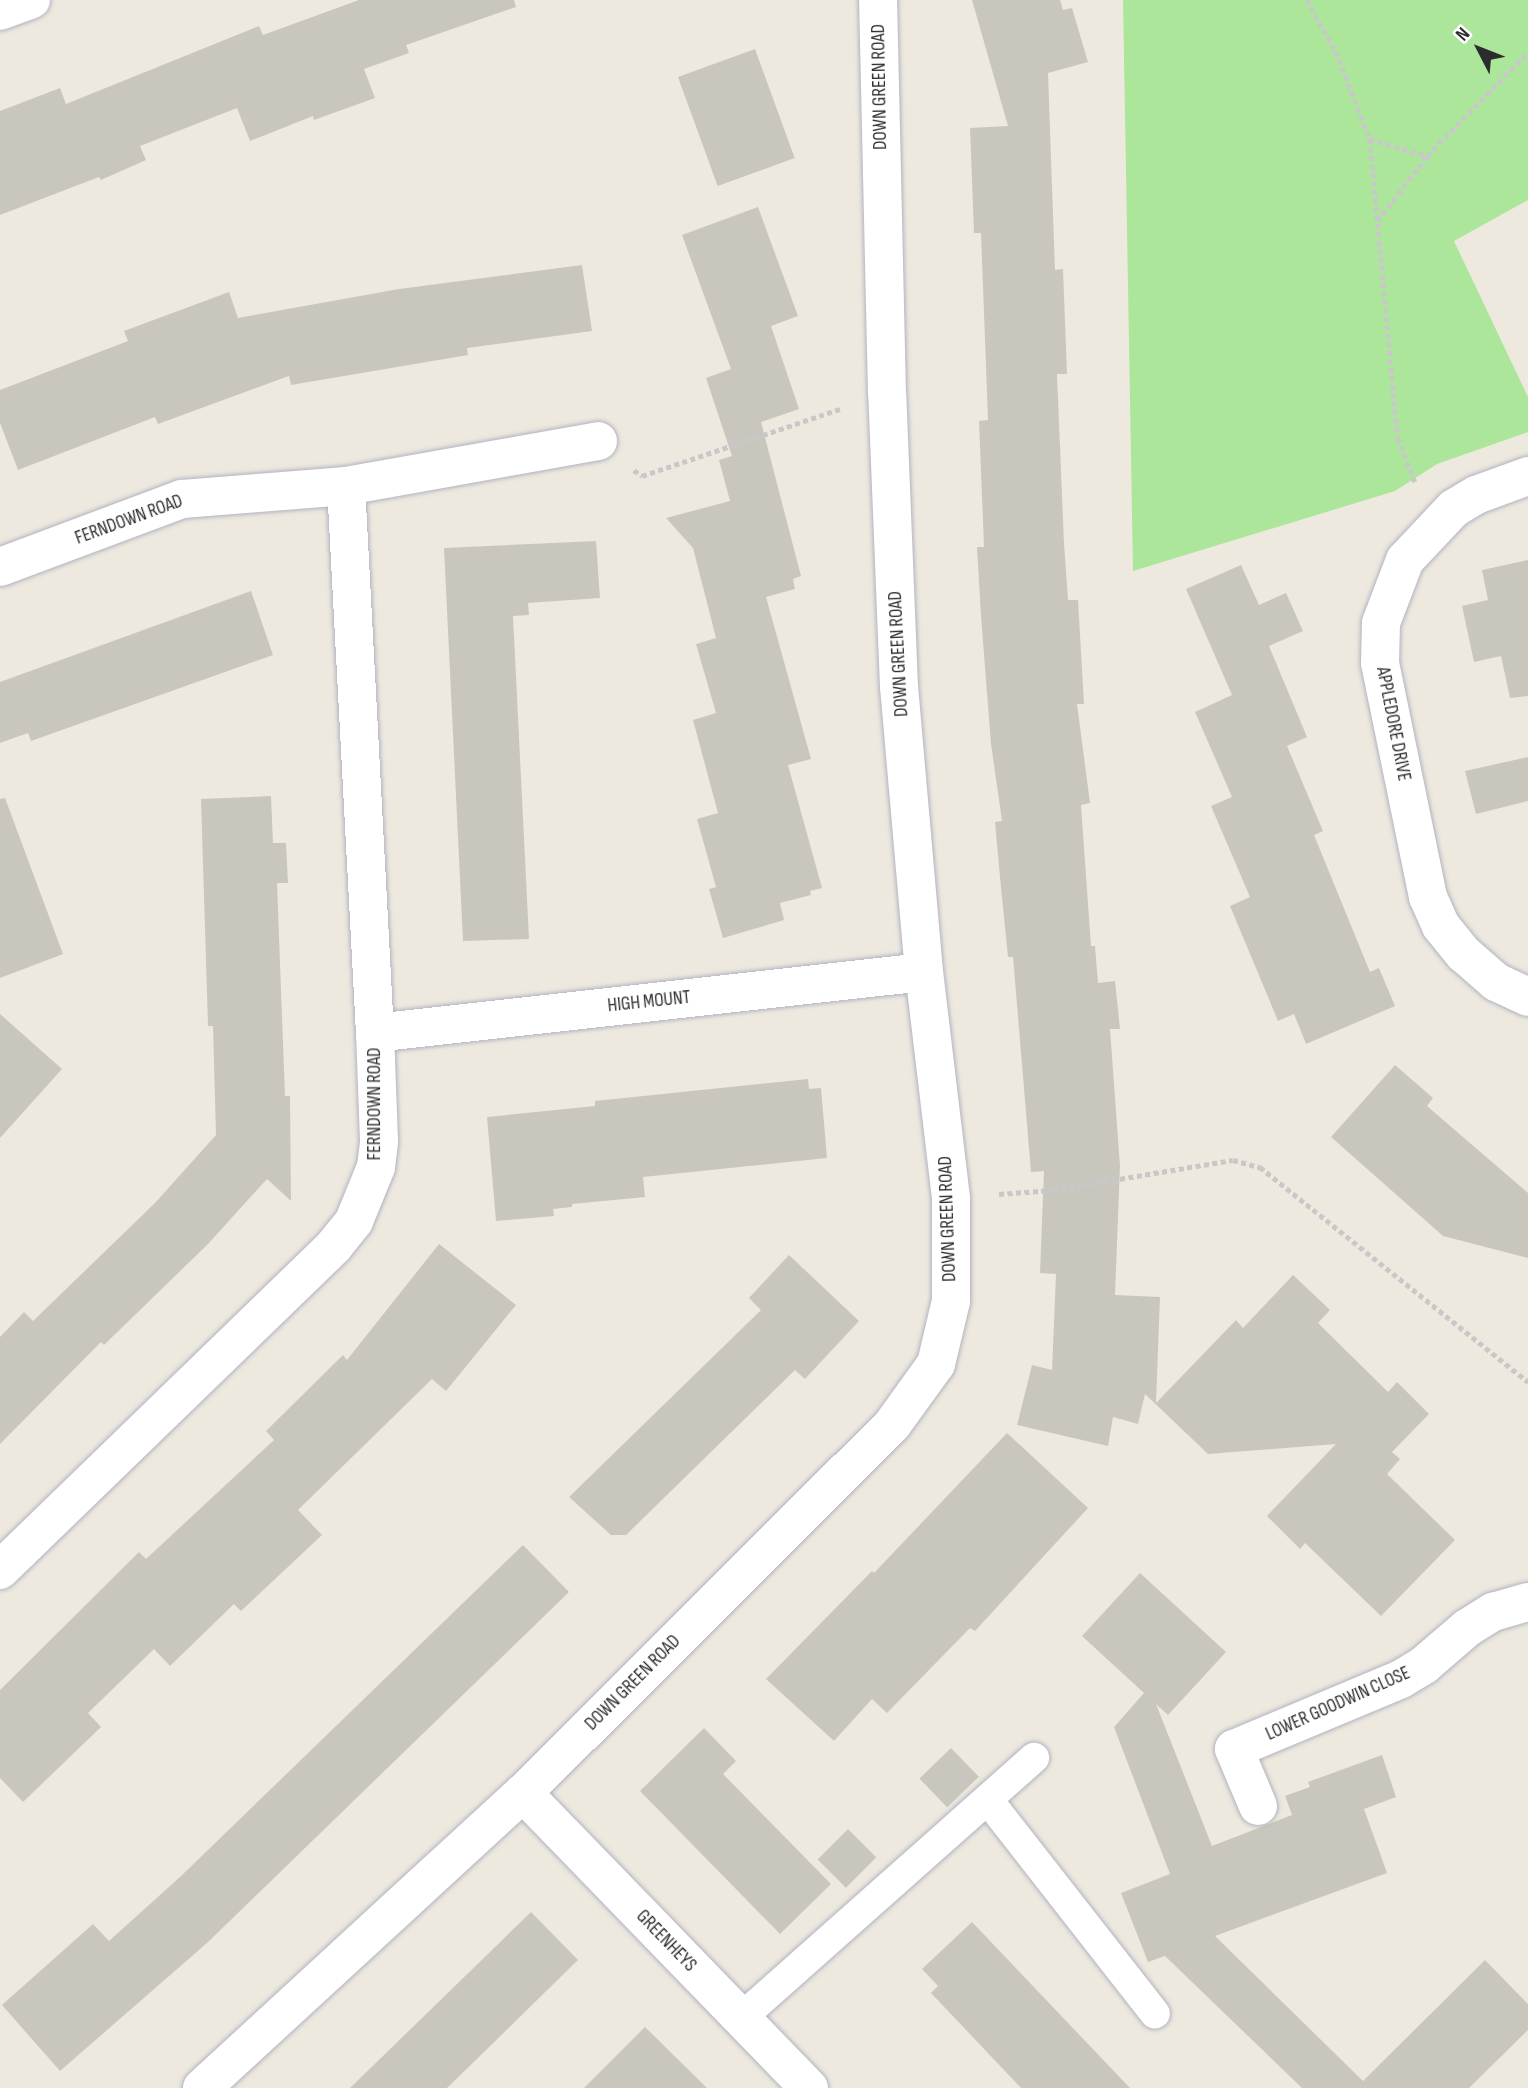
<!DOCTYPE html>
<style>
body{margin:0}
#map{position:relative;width:1528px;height:2088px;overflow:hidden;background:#eee9df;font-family:"Sofia Sans Condensed",sans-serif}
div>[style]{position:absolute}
.green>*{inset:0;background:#abe69a}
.building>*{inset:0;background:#c9c7bd;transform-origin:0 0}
.path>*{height:4.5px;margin-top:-2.25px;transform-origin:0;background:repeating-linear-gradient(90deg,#c8c8c8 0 5px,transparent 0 8.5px)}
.roads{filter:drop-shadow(0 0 2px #b2b3c0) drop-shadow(0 0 2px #b2b3c0)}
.service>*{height:30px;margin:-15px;padding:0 15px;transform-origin:15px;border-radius:15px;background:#fff}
.minor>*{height:38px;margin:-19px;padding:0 19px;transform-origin:19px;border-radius:19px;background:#fff}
span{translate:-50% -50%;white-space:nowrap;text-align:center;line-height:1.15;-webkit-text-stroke:6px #fff;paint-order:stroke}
.street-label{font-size:19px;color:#2c2c2c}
.north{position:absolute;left:1444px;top:14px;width:70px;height:70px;-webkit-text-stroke:5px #fff;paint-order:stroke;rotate:312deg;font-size:19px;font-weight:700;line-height:28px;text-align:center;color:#2c2c2c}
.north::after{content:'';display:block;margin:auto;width:24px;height:32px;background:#2c2c2c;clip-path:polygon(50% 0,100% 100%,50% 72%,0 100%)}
</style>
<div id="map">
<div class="green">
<div style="clip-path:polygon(1123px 0,1528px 0,1528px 200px,1454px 241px,1528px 397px,1528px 432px,1437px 464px,1395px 491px,1133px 571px)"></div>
</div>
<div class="building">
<div style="clip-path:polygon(359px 0,514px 0,516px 7px,406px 45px,409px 53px,364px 69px,375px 98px,314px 120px,313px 116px,250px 141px,237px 108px,140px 146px,146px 160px,101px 180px,99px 177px,0 215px,0 111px,60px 88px,66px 104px,259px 26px,263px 35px)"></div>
<div style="clip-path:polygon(972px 0,1060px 0,1063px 10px,1072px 8px,1088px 62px,1048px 73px,1055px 270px,1063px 269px,1067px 374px,1057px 374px,1064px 543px,1068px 600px,1078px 600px,1084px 704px,1077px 704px,1090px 803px,1081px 805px,1091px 946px,1095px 946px,1098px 983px,1115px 981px,1120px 1029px,1110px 1029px,1120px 1166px,1115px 1295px,1160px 1297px,1156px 1403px,1236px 1320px,1243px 1328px,1293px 1275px,1330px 1310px,1318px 1323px,1388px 1392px,1397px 1382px,1429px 1414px,1392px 1452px,1400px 1459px,1387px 1474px,1455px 1540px,1381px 1616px,1305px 1543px,1300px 1549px,1267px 1516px,1336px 1444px,1208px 1454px,1145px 1394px,1138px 1424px,1113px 1417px,1108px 1446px,1017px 1425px,1032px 1365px,1052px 1370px,1056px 1274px,1040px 1273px,1044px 1171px,1031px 1172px,1013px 957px,1008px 957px,1001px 888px,995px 822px,1002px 821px,991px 744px,981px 616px,977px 547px,984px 547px,979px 421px,988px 420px,981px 233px,974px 233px,970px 128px,1008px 126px)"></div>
<div style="left:755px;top:49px;width:116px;height:82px;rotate:70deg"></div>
<div style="clip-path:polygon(758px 207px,798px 316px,771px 326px,799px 409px,761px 422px,801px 576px,793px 579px,795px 589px,766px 597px,811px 759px,788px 765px,822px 888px,810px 891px,811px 895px,780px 903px,784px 920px,723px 938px,709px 889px,716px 887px,697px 819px,718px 813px,693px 720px,716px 713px,696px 644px,716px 638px,693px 548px,666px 518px,730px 501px,719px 460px,732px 456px,706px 378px,731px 369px,682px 235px)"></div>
<div style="clip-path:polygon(582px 265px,592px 331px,467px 348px,468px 355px,291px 385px,289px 376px,158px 424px,155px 417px,18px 470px,0 423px,0 390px,128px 341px,124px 331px,229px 292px,238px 318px,399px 289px)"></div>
<div style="clip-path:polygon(596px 541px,600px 598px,528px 603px,529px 615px,513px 616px,529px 939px,463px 941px,444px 548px)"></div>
<div style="clip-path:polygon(1528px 560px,1528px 696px,1510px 698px,1501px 656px,1474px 662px,1462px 606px,1488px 600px,1482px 570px)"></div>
<div style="clip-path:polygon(1241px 565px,1259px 605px,1286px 593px,1303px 631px,1269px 646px,1307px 737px,1287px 746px,1323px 831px,1314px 835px,1370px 972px,1379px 968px,1395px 1006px,1306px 1044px,1294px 1014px,1278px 1021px,1230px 906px,1250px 897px,1211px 806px,1232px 797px,1195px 712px,1232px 695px,1186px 589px)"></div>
<div style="clip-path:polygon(251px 591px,273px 655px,31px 741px,28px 733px,0 743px,0 682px)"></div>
<div style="clip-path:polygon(1528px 757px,1528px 801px,1476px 814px,1465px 771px)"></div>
<div style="clip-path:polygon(271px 796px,273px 843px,286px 843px,288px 883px,277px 883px,285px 1096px,290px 1096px,291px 1201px,267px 1179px,208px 1244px,104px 1345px,101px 1342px,0 1444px,0 1337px,24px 1312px,33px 1321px,155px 1203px,216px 1135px,213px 1026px,208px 1026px,201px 799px)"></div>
<div style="clip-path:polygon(5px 798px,63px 954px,0 978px,0 799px)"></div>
<div style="clip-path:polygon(0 1014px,62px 1069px,0 1138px)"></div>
<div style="clip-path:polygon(1395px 1065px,1433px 1098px,1427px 1106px,1528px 1193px,1528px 1258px,1443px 1236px,1331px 1137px)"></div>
<div style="clip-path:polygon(808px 1079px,809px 1089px,821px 1088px,827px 1158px,643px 1177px,645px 1197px,572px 1204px,572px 1207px,553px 1209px,554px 1216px,496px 1221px,487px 1117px,595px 1106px,595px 1101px)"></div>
<div style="clip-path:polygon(439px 1244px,516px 1305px,446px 1391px,432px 1379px,298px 1510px,322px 1535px,241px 1611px,234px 1604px,170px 1666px,154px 1649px,88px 1713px,101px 1727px,23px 1802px,0 1778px,0 1690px,139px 1552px,146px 1559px,274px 1440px,266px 1431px,343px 1355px,347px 1360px)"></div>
<div style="clip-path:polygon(789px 1255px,859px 1321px,805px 1379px,795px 1370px,626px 1535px,611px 1535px,569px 1497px,761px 1310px,749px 1298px)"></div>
<div style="clip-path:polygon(1007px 1433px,1088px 1508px,975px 1631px,970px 1628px,887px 1713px,872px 1699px,834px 1741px,766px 1679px,872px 1571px,874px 1573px)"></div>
<div style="clip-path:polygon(523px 1545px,569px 1592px,207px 1943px,60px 2071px,2px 2005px,93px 1924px,109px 1941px,180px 1877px)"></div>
<div style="clip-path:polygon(1140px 1573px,1226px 1652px,1168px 1715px,1156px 1704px,1212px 1846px,1292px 1815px,1285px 1796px,1310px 1787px,1308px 1782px,1382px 1755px,1396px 1797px,1364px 1809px,1387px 1873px,1215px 1936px,1363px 2081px,1485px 1960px,1528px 2004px,1528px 2030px,1469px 2088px,1302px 2088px,1165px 1956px,1148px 1962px,1121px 1893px,1170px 1874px,1114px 1727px,1144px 1693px,1082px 1636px)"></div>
<div style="clip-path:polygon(704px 1728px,736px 1761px,723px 1774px,831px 1884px,780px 1934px,640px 1791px)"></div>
<div style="left:951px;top:1748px;width:40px;height:44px;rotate:46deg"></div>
<div style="left:848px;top:1829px;width:40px;height:43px;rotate:45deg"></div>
<div style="clip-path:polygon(531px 1912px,578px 1960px,481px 2055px,447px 2088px,350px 2088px)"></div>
<div style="clip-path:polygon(972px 1922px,1089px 2045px,1130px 2088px,1021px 2088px,931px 1993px,938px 1986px,922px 1969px)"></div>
<div style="clip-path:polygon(645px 2027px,707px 2088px,584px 2088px)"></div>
</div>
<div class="path">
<div style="left:1307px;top:0;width:60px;rotate:60.9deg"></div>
<div style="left:1336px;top:52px;width:93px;rotate:68.7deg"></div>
<div style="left:1370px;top:139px;width:300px;rotate:84.7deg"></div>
<div style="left:1398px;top:438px;width:47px;rotate:68.9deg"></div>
<div style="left:1370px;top:139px;width:59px;rotate:16.6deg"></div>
<div style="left:1377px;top:221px;width:82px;rotate:-52.4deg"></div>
<div style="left:1427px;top:156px;width:145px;rotate:-45.8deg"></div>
<div style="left:634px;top:470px;width:10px;rotate:37deg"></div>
<div style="left:642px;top:476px;width:209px;rotate:-18.7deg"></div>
<div style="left:999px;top:1194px;width:54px;rotate:-4.2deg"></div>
<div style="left:1053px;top:1190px;width:182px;rotate:-9.5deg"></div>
<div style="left:1233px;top:1160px;width:28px;rotate:15deg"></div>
<div style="left:1260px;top:1167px;width:344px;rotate:38.7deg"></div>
</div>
<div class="roads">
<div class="service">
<div style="left:988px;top:1800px;width:271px;rotate:52deg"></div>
<div style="left:741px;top:2018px;width:392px;rotate:-41.6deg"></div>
</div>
<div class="minor">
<div style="left:0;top:11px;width:33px;rotate:-20deg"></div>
<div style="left:1528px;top:476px;width:55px;rotate:159.9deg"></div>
<div style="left:1476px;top:495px;width:26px;rotate:149deg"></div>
<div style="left:1454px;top:508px;width:71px;rotate:133.3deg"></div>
<div style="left:1405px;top:560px;width:67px;rotate:110.9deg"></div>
<div style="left:1381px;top:623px;width:40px;rotate:91.4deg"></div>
<div style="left:1380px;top:663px;width:239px;rotate:78.4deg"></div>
<div style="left:1428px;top:897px;width:32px;rotate:66deg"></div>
<div style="left:1441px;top:926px;width:36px;rotate:51deg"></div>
<div style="left:1464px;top:954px;width:43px;rotate:41.2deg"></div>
<div style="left:1496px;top:982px;width:35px;rotate:25deg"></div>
<div style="left:0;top:567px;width:194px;rotate:-20.5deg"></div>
<div style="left:182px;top:499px;width:165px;rotate:-4.5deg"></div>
<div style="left:346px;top:486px;width:256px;rotate:-10.1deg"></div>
<div style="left:375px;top:1033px;width:552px;rotate:-6.34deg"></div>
<div style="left:0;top:1570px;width:465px;rotate:-44.1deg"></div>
<div style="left:334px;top:1246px;width:32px;rotate:-51deg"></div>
<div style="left:354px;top:1221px;width:58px;rotate:-67.8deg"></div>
<div style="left:376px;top:1167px;width:26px;rotate:-83deg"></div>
<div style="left:379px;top:1141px;width:108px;rotate:-92.1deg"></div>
<div style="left:375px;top:1033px;width:548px;rotate:-93.03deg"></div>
<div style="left:523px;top:1793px;width:411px;rotate:45.9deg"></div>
<div style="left:1258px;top:1806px;width:62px;rotate:-112.8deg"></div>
<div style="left:1234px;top:1749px;width:181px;rotate:-22.7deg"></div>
<div style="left:1401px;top:1679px;width:27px;rotate:-31deg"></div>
<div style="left:1424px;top:1665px;width:57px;rotate:-40.7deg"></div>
<div style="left:1467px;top:1628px;width:31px;rotate:-32deg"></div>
<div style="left:1493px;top:1612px;width:36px;rotate:-16deg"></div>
<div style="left:202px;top:2088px;width:436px;rotate:-42.6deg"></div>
<div style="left:523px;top:1793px;width:521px;rotate:-44.92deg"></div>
<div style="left:892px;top:1425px;width:75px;rotate:-54.2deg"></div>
<div style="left:936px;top:1364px;width:65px;rotate:-76.6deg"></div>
<div style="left:951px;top:1301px;width:103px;rotate:-90deg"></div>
<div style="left:951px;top:1198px;width:228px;rotate:-96.8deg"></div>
<div style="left:924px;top:972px;width:286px;rotate:-95deg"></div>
<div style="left:899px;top:687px;width:293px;rotate:-92.3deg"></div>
<div style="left:887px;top:394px;width:394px;rotate:-91.3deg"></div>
</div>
</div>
<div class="street-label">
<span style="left:880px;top:87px;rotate:-91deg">DOWN GREEN ROAD</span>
<span style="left:129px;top:520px;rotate:-20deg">FERNDOWN ROAD</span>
<span style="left:899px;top:654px;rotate:-93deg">DOWN GREEN ROAD</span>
<span style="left:1393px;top:724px;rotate:79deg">APPLEDORE DRIVE</span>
<span style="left:649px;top:1002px;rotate:-6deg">HIGH MOUNT</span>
<span style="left:375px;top:1104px;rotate:-90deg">FERNDOWN ROAD</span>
<span style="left:948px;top:1219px;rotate:-92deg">DOWN GREEN ROAD</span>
<span style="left:633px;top:1683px;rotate:-45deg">DOWN GREEN ROAD</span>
<span style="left:1338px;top:1704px;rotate:-24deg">LOWER GOODWIN CLOSE</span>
<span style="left:666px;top:1941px;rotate:46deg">GREENHEYS</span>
</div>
<div class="north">N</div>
</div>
